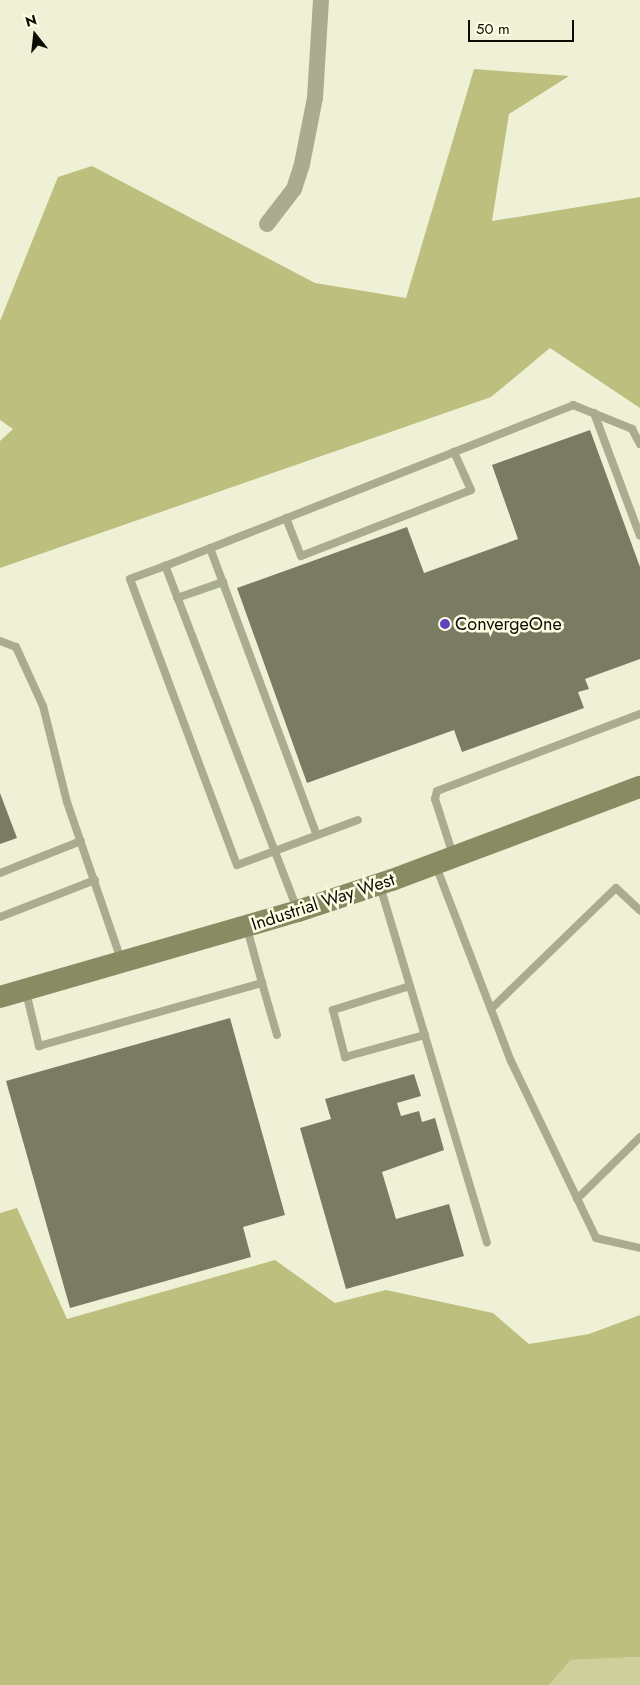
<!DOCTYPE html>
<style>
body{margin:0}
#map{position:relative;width:640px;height:1685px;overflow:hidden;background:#eff1d6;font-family:Jost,sans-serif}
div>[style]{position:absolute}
.green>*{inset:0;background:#ced09b}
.forest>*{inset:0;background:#bcbf7e}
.building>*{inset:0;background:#7a7b63}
.lane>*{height:8px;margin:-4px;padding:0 4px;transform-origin:4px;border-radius:4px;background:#aaac90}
.street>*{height:16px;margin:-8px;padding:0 8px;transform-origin:8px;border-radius:8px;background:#aaac90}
.secondary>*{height:22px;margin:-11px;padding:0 11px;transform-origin:11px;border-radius:11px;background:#898b62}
.dots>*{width:14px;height:14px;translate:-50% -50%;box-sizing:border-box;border:2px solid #fdfee3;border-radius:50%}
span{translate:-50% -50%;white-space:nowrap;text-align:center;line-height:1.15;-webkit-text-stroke:5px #fdfee3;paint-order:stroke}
.poi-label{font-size:18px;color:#0d0d05}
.left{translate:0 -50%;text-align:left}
.street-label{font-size:18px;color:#0d0d05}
.north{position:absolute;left:10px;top:10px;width:50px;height:50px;-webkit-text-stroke:4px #fdfee3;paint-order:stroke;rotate:344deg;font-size:14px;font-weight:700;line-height:20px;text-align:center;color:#0d0d05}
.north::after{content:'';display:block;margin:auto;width:18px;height:22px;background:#0d0d05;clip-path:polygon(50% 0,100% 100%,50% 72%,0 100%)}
.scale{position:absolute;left:468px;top:20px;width:106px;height:22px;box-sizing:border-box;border:2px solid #0d0d05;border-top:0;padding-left:6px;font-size:15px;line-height:18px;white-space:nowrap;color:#0d0d05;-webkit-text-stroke:4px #fdfee3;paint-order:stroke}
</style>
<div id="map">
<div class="green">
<div style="clip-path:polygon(640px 1657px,640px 1685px,549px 1685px,571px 1660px)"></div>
</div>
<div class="forest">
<div style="clip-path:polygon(474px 69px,569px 76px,509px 114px,492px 221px,640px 197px,640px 408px,550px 348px,491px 397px,0 568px,0 441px,13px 429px,0 420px,0 321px,58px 177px,92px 166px,315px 283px,406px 298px)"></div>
<div style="clip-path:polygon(17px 1208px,67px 1319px,275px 1260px,335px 1303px,386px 1290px,493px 1313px,529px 1344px,589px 1334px,640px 1315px,640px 1657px,571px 1660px,549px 1685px,0 1685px,0 1213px)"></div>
</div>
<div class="building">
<div style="clip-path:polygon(590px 430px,640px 567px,640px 659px,585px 679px,589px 689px,578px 692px,584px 708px,462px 752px,454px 730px,307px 783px,237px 588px,407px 527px,424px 573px,518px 539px,492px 465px)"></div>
<div style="clip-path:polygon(0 793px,17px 838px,0 844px)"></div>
<div style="clip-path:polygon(230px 1018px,285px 1215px,243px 1227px,251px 1257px,70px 1308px,6px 1081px)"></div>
<div style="clip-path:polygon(414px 1074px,421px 1096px,397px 1103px,401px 1116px,419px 1111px,422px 1122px,435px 1118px,444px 1150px,382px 1172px,396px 1219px,449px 1204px,464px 1256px,346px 1289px,300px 1128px,331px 1119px,325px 1099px)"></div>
</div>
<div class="lane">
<div style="left:594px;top:413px;width:131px;rotate:69.5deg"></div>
<div style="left:286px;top:518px;width:41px;rotate:68.5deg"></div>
<div style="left:301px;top:556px;width:182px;rotate:-21.2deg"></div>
<div style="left:471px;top:490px;width:42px;rotate:-114.1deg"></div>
<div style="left:210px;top:548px;width:306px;rotate:69.6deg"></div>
<div style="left:165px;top:566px;width:37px;rotate:160deg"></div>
<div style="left:130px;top:579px;width:305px;rotate:69.5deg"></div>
<div style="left:237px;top:865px;width:129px;rotate:-20.4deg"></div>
<div style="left:177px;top:598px;width:49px;rotate:-19.2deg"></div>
<div style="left:0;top:641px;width:17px;rotate:21deg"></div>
<div style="left:16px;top:647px;width:65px;rotate:65.4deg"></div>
<div style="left:43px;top:706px;width:99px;rotate:76deg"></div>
<div style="left:67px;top:802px;width:167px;rotate:71.1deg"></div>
<div style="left:453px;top:855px;width:59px;rotate:-107.8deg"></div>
<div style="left:435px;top:799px;width:8px;rotate:-76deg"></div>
<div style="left:437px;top:791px;width:217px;rotate:-20.8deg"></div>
<div style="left:436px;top:866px;width:209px;rotate:69deg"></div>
<div style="left:511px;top:1061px;width:196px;rotate:64.3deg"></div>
<div style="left:596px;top:1238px;width:45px;rotate:12.8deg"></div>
<div style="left:0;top:873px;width:87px;rotate:-21.6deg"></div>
<div style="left:380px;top:886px;width:372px;rotate:73.3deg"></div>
<div style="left:297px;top:909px;width:368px;rotate:-111deg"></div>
<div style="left:165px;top:566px;width:439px;rotate:-21.5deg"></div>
<div style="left:573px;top:405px;width:64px;rotate:22.1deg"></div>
<div style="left:632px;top:429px;width:17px;rotate:62deg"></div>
<div style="left:0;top:917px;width:102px;rotate:-21.3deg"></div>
<div style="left:262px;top:983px;width:54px;rotate:73.9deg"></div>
<div style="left:410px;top:986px;width:81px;rotate:162.7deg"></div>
<div style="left:333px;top:1010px;width:49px;rotate:75.7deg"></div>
<div style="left:345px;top:1057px;width:83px;rotate:-15.4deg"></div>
<div style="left:26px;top:992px;width:56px;rotate:76.5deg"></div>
<div style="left:39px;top:1046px;width:232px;rotate:-15.8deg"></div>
<div style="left:262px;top:983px;width:57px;rotate:-105.3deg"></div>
<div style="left:491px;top:1009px;width:174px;rotate:-44.1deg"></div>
<div style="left:616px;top:888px;width:33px;rotate:43deg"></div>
<div style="left:577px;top:1199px;width:88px;rotate:-44.5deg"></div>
</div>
<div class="street">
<div style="left:267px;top:224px;width:44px;rotate:-52.4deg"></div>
<div style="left:294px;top:189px;width:26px;rotate:-72deg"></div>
<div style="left:302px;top:164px;width:67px;rotate:-78.9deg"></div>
<div style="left:315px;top:98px;width:98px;rotate:-86.5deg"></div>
</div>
<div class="secondary">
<div style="left:0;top:997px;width:310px;rotate:-16.1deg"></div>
<div style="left:298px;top:911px;width:99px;rotate:-18.3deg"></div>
<div style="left:392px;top:880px;width:265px;rotate:-20.6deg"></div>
</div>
<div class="dots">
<div style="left:445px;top:624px;background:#6242bb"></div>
</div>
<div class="poi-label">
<span class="left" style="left:455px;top:624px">ConvergeOne</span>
</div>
<div class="street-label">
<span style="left:323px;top:902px;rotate:-18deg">Industrial Way West</span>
</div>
<div class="north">N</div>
<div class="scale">50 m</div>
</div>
